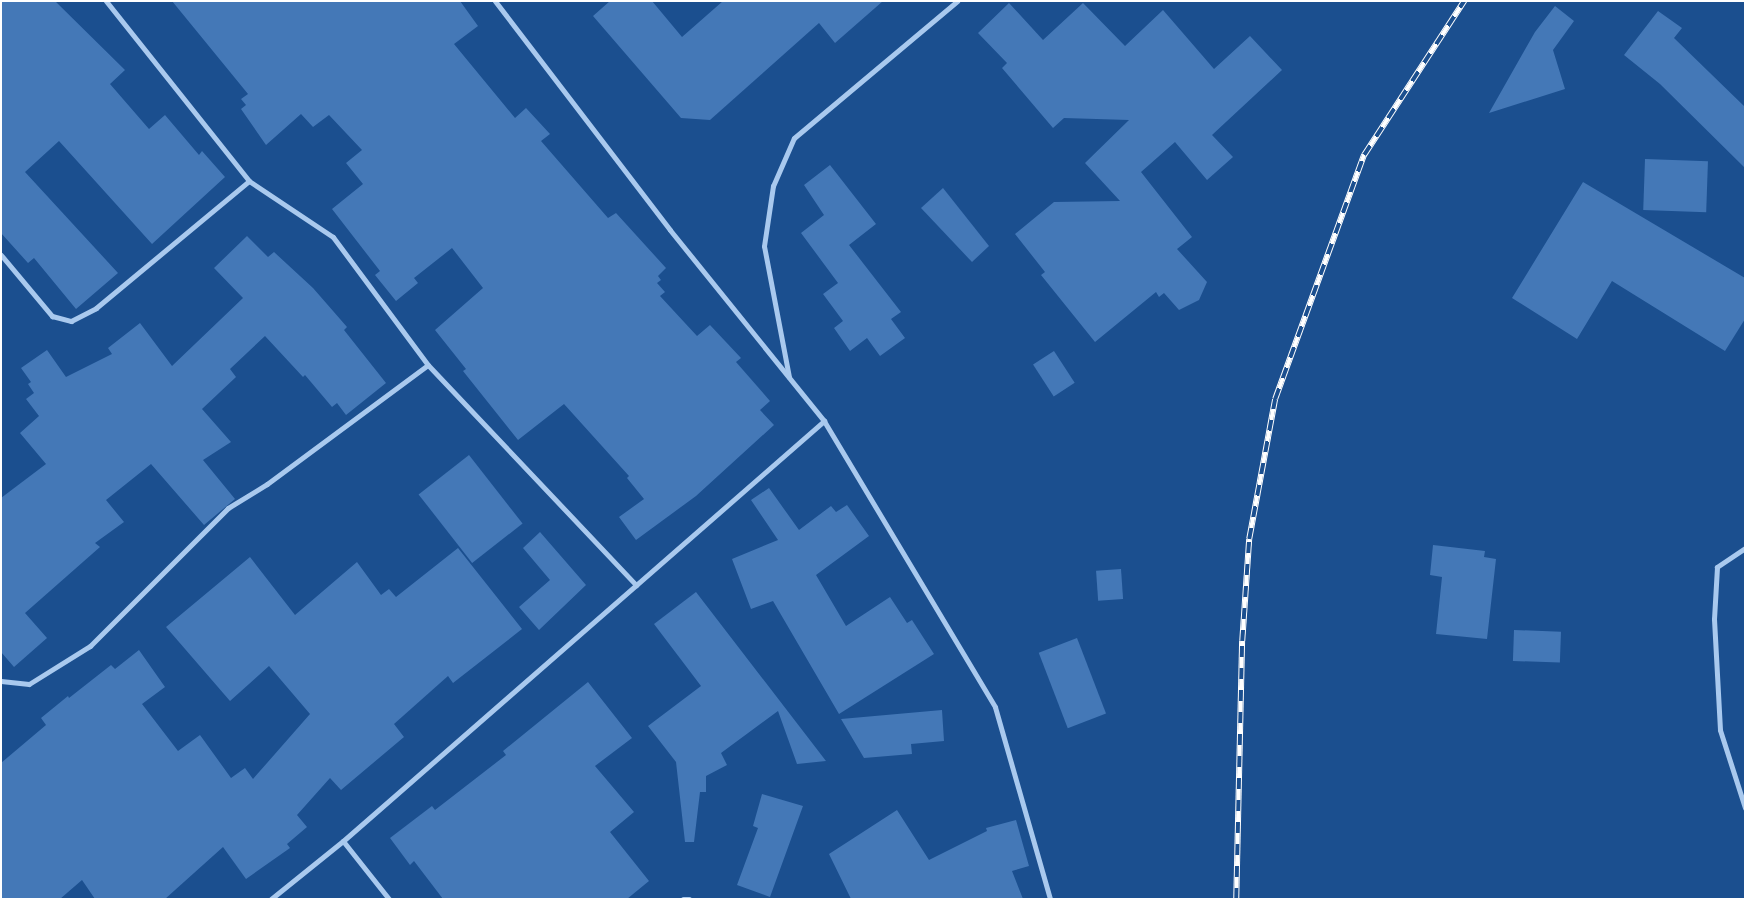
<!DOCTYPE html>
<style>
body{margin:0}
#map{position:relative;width:1746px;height:900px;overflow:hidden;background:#1b4f8f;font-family:Overpass,sans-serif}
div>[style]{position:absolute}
.building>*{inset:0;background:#4478b7;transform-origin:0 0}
.street>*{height:5px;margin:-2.5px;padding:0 2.5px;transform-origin:2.5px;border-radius:2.5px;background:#a9c9ee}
.rail>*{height:5.5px;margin-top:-2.75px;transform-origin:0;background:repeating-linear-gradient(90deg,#1b4f8f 0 11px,#fff 0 22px);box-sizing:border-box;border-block:1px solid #fff}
span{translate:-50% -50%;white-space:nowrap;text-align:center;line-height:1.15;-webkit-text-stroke:4px #1b4f8f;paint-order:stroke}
.frame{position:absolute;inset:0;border:2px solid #fff;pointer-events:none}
</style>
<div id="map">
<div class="building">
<div style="clip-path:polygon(1px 1px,55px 1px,125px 70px,110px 84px,149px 129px,165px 115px,199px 155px,202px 151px,225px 177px,152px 244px,59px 141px,25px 172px,118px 273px,76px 309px,34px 258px,28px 263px,1px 233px)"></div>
<div style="clip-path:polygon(172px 1px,460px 1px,478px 26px,454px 44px,515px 118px,526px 108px,550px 134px,541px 141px,608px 218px,616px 213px,666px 268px,658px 276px,661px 280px,657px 283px,665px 292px,660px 296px,697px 336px,710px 325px,741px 358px,736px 362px,770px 401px,760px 410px,774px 425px,696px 496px,636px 540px,619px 517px,644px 499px,627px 478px,629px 476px,564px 404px,518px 440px,463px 371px,466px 369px,435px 330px,483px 288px,452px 248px,414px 278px,418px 283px,396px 301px,375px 275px,380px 271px,332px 209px,363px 184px,346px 163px,362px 150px,329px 115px,313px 127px,301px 114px,266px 145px,241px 109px,246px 105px,241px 99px,248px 94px)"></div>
<div style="clip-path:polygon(610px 1px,652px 1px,682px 37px,723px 1px,883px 1px,835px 43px,819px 23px,710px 120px,681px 118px,593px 16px)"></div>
<div style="clip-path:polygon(1009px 3px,1043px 40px,1083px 3px,1125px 46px,1163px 10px,1214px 69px,1250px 36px,1282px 70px,1212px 135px,1233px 157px,1207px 180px,1175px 142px,1141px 172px,1192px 237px,1177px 249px,1207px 282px,1199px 300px,1179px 310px,1164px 293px,1159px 297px,1156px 292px,1095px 342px,1041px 275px,1045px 272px,1015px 234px,1054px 202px,1120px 201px,1085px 163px,1129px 120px,1064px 118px,1053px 128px,1002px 68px,1007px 63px,978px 33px)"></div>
<div style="clip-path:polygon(1555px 6px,1574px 21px,1553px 50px,1565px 89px,1489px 113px,1535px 32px)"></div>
<div style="clip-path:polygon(1658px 11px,1682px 28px,1674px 38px,1745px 107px,1745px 168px,1660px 84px,1624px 55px)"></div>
<div style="left:1645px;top:159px;width:63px;height:51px;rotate:2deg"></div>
<div style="clip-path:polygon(830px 165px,876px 224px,849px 245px,901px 312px,891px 319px,905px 338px,880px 356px,867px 338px,850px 351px,834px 328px,843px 321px,823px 294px,838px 283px,801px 233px,824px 215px,804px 185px)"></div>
<div style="clip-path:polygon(1583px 182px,1745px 278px,1745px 319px,1725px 351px,1612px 281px,1577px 339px,1512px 298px)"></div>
<div style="clip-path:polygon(943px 188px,989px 246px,972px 262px,921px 208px)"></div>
<div style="clip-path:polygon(247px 236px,268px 257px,274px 252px,313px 288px,347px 327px,344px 330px,386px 383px,346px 415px,337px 403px,332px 407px,305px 375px,303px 377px,265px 336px,230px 369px,236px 377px,202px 409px,231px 442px,203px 460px,235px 499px,204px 525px,151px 464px,106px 500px,124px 522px,95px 543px,100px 547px,25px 613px,47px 638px,14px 667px,1px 652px,1px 498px,46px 464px,20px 433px,39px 416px,26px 399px,34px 393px,28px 384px,31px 382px,21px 368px,47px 350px,66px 377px,112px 354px,108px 348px,140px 323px,172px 366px,243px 298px,214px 268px)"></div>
<div style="left:1054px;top:351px;width:38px;height:25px;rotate:57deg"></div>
<div style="left:469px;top:455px;width:87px;height:64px;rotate:52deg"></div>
<div style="clip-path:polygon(769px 488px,799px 530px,831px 506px,836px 512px,847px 505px,869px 536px,816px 575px,846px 626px,890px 597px,907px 623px,912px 620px,934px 654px,839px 714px,773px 601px,751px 609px,732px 559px,778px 540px,751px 500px)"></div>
<div style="clip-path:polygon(540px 532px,586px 585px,539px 630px,519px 607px,550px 580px,523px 548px)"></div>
<div style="clip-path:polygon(1433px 545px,1485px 551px,1484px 557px,1496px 559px,1487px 639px,1436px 634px,1442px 577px,1430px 575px)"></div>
<div style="clip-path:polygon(458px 548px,522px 629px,453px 683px,448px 676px,394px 724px,404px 737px,341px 790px,330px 778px,297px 815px,307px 827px,287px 844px,290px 848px,246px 879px,223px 847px,165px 899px,95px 899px,82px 880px,60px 899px,1px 899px,1px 763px,46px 725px,41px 718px,68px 696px,69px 698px,111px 665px,115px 669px,139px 650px,165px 687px,142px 704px,178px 751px,200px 735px,231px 778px,245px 768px,253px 779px,310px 714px,269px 666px,230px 701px,166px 627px,250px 557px,295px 615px,357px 562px,381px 595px,389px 589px,396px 597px)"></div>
<div style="left:1121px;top:569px;width:30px;height:25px;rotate:86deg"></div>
<div style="clip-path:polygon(696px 592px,826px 761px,797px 764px,778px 711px,721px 753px,727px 765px,706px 776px,706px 792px,700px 792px,694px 842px,685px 842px,676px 762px,648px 726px,701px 686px,654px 624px)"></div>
<div style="left:1514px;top:630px;width:47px;height:31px;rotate:2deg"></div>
<div style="left:1077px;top:638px;width:81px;height:41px;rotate:69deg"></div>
<div style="clip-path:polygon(588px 682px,632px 738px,595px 766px,634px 812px,610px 832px,649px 881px,627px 899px,443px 899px,414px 861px,410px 865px,390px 838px,432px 806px,435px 810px,506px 755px,503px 751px)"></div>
<div style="clip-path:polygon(942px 710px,944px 741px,911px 744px,912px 754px,864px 758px,841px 719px)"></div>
<div style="clip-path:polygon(762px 794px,803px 806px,770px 897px,737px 885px,758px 828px,753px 826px)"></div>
<div style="clip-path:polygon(897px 810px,929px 860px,987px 831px,986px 828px,1016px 820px,1029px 866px,1012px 871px,1023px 899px,851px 899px,829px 854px)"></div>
</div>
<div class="street">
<div style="left:106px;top:1px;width:230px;rotate:51.5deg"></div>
<div style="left:249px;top:181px;width:101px;rotate:33.7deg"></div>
<div style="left:333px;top:237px;width:159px;rotate:53.4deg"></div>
<div style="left:428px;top:365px;width:303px;rotate:46.6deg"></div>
<div style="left:495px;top:1px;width:288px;rotate:52.6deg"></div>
<div style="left:670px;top:230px;width:245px;rotate:51.1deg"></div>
<div style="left:824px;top:421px;width:333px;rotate:59.1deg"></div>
<div style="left:995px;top:707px;width:200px;rotate:74deg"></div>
<div style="left:1px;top:255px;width:80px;rotate:50.1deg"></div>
<div style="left:52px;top:316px;width:20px;rotate:15deg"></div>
<div style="left:71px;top:321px;width:28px;rotate:-27deg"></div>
<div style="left:96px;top:308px;width:199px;rotate:-39.7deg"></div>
<div style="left:789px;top:377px;width:133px;rotate:-100.8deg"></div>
<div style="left:764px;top:246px;width:61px;rotate:-81.5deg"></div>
<div style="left:773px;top:186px;width:52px;rotate:-66.4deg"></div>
<div style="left:794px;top:138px;width:213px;rotate:-40deg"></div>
<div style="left:1745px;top:548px;width:34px;rotate:146deg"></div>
<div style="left:1717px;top:567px;width:52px;rotate:93.3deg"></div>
<div style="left:1714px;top:619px;width:111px;rotate:86.9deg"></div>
<div style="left:1720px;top:730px;width:82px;rotate:72.2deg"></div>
<div style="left:1px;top:681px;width:28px;rotate:6deg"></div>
<div style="left:29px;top:684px;width:72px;rotate:-31.9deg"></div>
<div style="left:90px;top:646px;width:195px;rotate:-45deg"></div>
<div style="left:228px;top:508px;width:46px;rotate:-31.6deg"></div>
<div style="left:267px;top:484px;width:200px;rotate:-36.5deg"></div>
<div style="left:343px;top:841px;width:74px;rotate:51.6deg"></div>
<div style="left:271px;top:899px;width:92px;rotate:-38.9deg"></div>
<div style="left:343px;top:841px;width:639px;rotate:-41.13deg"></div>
<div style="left:683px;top:899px;width:6px"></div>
</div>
<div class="rail">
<div style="left:1236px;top:899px;width:258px;rotate:-88.7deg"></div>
<div style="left:1242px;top:641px;width:102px;rotate:-86.1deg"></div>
<div style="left:1249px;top:539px;width:142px;rotate:-79.5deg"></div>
<div style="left:1275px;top:399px;width:260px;rotate:-70deg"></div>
<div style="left:1364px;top:155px;width:184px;rotate:-57deg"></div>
</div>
<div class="frame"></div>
</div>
